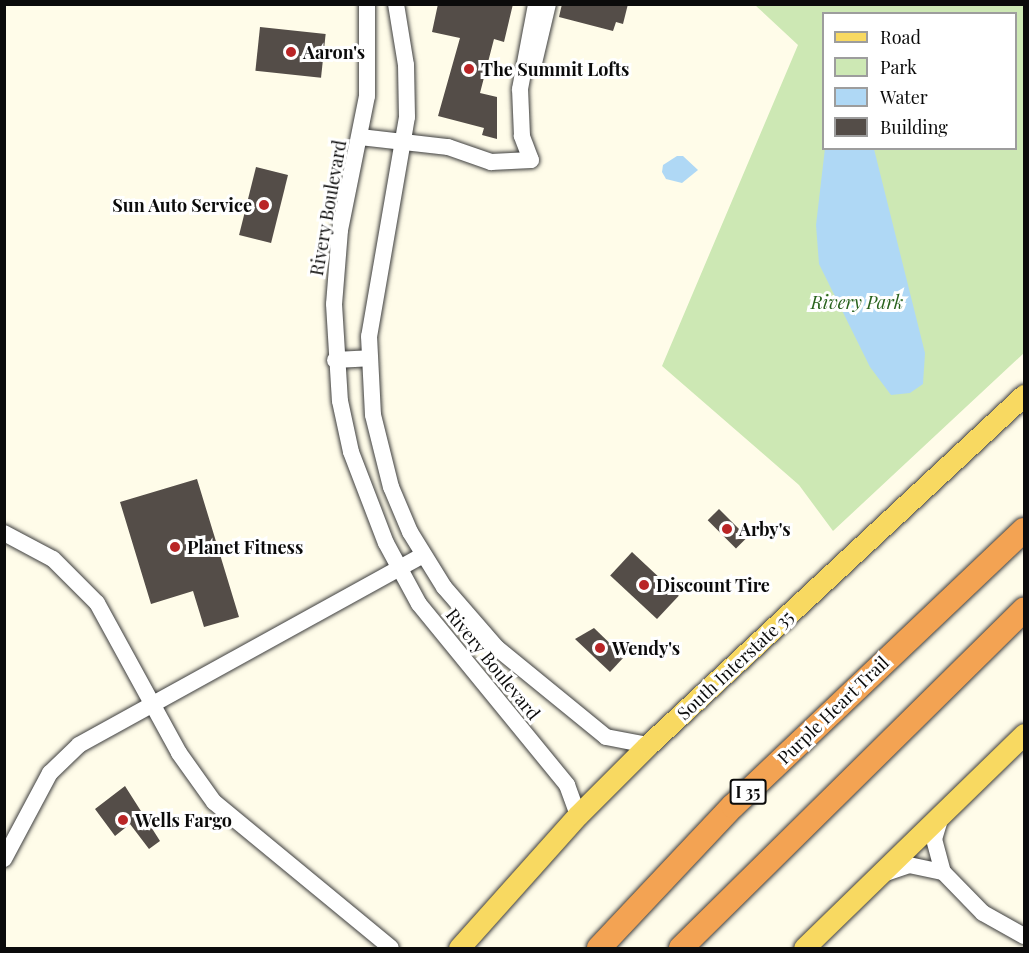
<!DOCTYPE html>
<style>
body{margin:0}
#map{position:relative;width:1029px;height:953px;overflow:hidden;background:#fffce9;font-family:"Playfair Display",serif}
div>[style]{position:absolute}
.green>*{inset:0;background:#cde8b4}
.water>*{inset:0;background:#afd8f5}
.building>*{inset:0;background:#544d48;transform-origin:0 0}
.roads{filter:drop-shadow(0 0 2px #3e3e3e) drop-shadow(0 0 2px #3e3e3e)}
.minor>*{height:16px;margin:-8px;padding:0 8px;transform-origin:8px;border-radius:8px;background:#fff}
.major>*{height:21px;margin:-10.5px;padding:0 10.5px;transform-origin:10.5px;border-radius:10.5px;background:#f8d961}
.highway>*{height:24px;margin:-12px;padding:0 12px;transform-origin:12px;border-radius:12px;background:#f3a353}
.dots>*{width:16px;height:16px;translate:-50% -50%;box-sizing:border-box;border:3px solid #fff;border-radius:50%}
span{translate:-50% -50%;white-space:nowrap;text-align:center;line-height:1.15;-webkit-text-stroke:6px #fff;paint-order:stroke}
.shield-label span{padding:2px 4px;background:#fff;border:2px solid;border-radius:4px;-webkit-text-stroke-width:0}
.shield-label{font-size:16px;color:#0b0b0b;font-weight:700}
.poi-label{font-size:18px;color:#0b0b0b;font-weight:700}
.left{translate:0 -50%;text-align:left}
.right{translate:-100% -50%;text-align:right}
.street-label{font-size:18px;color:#0b0b0b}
.park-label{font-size:18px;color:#28621d;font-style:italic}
.frame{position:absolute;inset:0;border:6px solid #0b0b0b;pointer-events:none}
.legend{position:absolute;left:822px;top:12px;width:195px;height:138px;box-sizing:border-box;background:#fff;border:2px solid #9d9d9d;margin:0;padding:8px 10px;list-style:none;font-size:18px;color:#0b0b0b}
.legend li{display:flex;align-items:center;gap:12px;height:30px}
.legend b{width:30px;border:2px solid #9d9d9d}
</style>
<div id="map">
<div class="green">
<div style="clip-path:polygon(evenodd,755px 5px,1024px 5px,1024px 353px,833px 531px,799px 485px,662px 366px,798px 45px,755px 5px,824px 14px,1016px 14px,1016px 148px,824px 148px,824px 14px)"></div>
</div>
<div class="water">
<div style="clip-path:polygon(825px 148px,874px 149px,925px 353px,923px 384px,910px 393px,891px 395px,870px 367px,819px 264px,816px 225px)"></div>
<div style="clip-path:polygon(677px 156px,683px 156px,698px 170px,682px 183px,666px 179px,662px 172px,663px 165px)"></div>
</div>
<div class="building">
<div style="clip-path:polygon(438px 4px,513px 4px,504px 42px,494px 39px,480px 93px,497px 97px,497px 139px,482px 135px,484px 128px,438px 116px,460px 38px,432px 32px)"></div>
<div style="clip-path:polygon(562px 4px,628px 4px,623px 24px,616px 22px,613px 31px,559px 17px)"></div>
<div style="left:260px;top:27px;width:66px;height:44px;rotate:6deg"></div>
<div style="left:256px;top:167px;width:33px;height:70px;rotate:14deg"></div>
<div style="clip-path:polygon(197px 479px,239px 617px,204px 627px,193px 591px,151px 604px,120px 502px)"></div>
<div style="left:719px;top:509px;width:40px;height:16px;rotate:45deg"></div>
<div style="left:632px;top:552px;width:64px;height:32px;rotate:43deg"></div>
<div style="clip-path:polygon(594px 628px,624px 657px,610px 672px,575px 639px)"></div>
<div style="clip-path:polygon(125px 786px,160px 841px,149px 849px,130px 824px,115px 836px,95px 809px)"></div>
</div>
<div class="roads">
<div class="minor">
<div style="left:367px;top:4px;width:92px;rotate:90deg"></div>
<div style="left:367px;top:96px;width:137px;rotate:101.4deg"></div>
<div style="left:340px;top:230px;width:74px;rotate:94.6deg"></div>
<div style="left:334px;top:304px;width:97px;rotate:86.5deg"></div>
<div style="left:340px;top:401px;width:52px;rotate:77.8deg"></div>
<div style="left:351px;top:452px;width:97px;rotate:69deg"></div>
<div style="left:386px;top:543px;width:69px;rotate:61.6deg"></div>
<div style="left:419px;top:604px;width:234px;rotate:50.7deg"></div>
<div style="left:567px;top:785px;width:32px;rotate:70deg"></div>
<div style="left:396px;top:4px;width:62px;rotate:80.7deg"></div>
<div style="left:406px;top:65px;width:52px;rotate:88.9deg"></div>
<div style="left:407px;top:117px;width:222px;rotate:99.8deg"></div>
<div style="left:369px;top:336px;width:79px;rotate:87.1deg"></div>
<div style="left:373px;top:415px;width:74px;rotate:76deg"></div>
<div style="left:391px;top:487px;width:49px;rotate:67.1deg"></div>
<div style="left:410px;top:532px;width:65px;rotate:58.3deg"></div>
<div style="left:444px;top:587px;width:81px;rotate:49deg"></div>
<div style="left:497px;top:648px;width:141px;rotate:39.2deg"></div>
<div style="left:606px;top:737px;width:43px;rotate:10.8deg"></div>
<div style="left:534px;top:63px;width:61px;rotate:-76.7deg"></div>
<div style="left:360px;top:137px;width:89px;rotate:6.5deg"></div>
<div style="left:448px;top:147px;width:46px;rotate:19.2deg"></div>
<div style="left:491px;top:162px;width:40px;rotate:-2.9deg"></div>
<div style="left:531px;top:160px;width:26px;rotate:-111deg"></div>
<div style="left:522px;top:136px;width:47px;rotate:-92.4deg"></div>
<div style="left:520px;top:89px;width:86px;rotate:-79.3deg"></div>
<div style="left:335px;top:360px;width:34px;rotate:-3deg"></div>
<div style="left:4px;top:533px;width:55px;rotate:28deg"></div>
<div style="left:53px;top:559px;width:62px;rotate:45deg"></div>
<div style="left:97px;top:603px;width:171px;rotate:61.3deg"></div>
<div style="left:179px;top:753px;width:60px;rotate:54.5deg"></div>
<div style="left:214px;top:802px;width:229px;rotate:39.5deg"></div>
<div style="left:942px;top:813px;width:27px;rotate:107deg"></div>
<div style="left:934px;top:839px;width:34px;rotate:75deg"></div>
<div style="left:943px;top:872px;width:57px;rotate:45.7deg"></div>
<div style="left:983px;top:913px;width:47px;rotate:29.3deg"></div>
<div style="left:4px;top:859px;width:98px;rotate:-61.9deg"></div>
<div style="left:50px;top:773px;width:40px;rotate:-44deg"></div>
<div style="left:79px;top:745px;width:393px;rotate:-28.9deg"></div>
<div style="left:883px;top:874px;width:28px;rotate:-19deg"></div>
<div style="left:909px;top:865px;width:35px;rotate:12deg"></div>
</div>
<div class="major">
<div style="left:459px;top:948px;width:178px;rotate:-48.2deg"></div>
<div style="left:578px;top:815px;width:99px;rotate:-45deg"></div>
<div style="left:648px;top:745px;width:514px;rotate:-42.95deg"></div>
<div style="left:804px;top:948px;width:307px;rotate:-44.2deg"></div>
</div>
<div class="highway">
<div style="left:599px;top:948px;width:195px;rotate:-46.7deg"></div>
<div style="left:733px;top:806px;width:401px;rotate:-43.5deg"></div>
<div style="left:681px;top:948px;width:482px;rotate:-44.6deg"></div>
</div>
</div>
<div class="dots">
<div style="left:291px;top:52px;background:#b92526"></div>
<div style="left:469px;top:69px;background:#b92526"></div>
<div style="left:264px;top:205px;background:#b92526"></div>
<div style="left:727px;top:529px;background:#b92526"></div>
<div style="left:175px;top:547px;background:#b92526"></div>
<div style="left:644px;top:585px;background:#b92526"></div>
<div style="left:600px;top:648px;background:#b92526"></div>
<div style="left:123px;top:820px;background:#b92526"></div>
</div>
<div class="shield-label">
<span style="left:748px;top:792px">I 35</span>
</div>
<div class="poi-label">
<span class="left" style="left:303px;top:52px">Aaron's</span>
<span class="left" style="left:481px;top:69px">The Summit Lofts</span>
<span class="right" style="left:252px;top:205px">Sun Auto Service</span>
<span class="left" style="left:739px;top:529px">Arby's</span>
<span class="left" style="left:187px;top:547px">Planet Fitness</span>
<span class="left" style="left:656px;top:585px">Discount Tire</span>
<span class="left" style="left:612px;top:648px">Wendy's</span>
<span class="left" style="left:135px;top:820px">Wells Fargo</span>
</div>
<div class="street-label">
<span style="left:328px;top:208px;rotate:-80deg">Rivery Boulevard</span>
<span style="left:493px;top:664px;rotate:51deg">Rivery Boulevard</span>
<span style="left:735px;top:665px;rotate:-43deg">South Interstate 35</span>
<span style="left:833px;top:710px;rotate:-44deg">Purple Heart Trail</span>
</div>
<div class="park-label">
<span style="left:857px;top:302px">Rivery Park</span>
</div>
<div class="frame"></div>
<ul class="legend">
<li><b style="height:8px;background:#f8d961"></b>Road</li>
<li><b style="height:16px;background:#cde8b4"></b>Park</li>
<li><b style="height:16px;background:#afd8f5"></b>Water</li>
<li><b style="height:16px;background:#544d48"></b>Building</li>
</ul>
</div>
